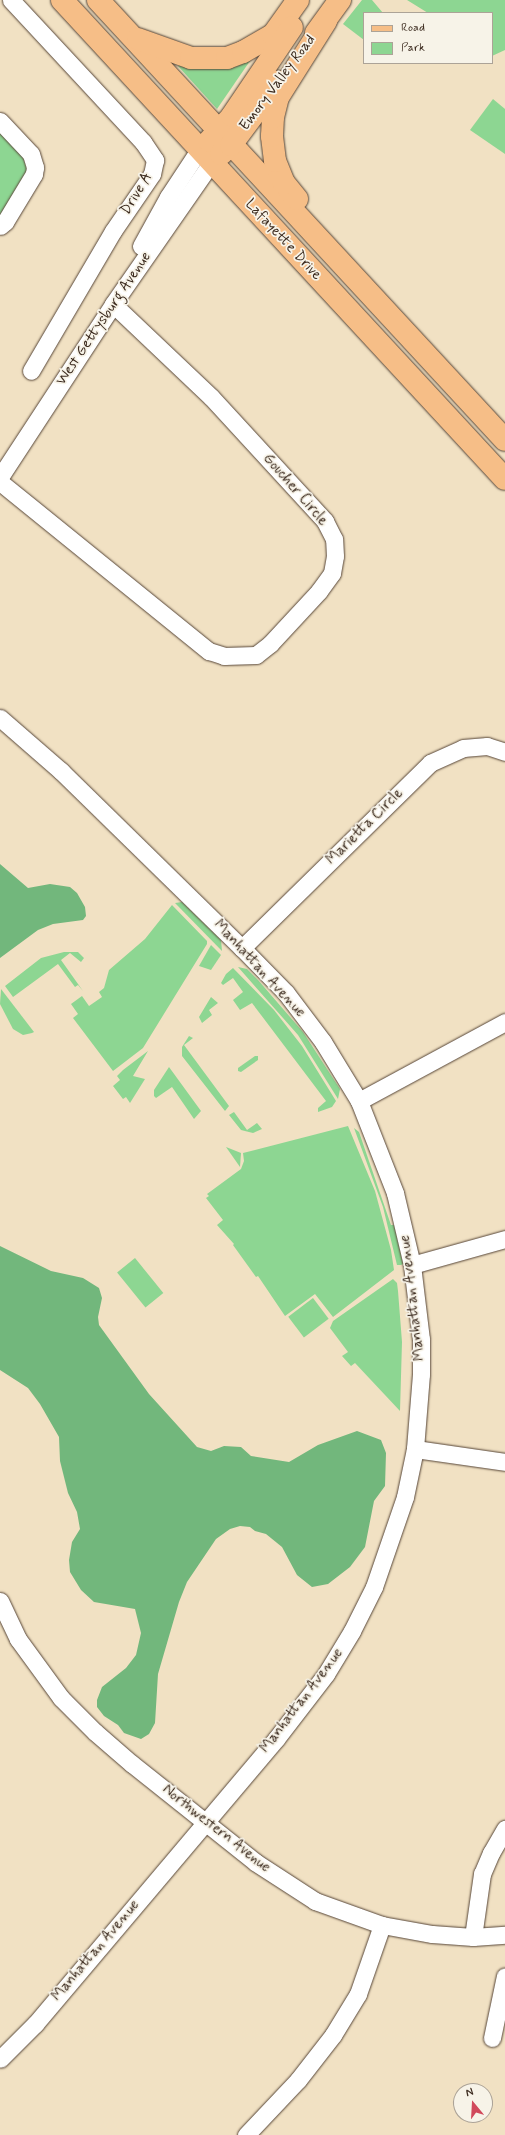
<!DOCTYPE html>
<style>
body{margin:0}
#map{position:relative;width:505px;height:2135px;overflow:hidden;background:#f1e1c3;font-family:Mynerve,sans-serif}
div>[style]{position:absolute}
.green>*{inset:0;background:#8dd692;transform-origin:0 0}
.forest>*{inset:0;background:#72b77c}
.roads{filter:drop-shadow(0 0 1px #564537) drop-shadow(0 0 1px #564537)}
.minor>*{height:17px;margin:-8.5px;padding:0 8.5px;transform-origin:8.5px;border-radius:8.5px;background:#fff}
.major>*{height:22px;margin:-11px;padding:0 11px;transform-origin:11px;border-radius:11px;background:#f6be87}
span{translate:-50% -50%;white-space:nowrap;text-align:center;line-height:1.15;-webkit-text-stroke:3.5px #f7f3e8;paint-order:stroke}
.street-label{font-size:15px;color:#3b2a1e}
.legend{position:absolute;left:363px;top:12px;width:130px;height:52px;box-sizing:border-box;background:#f7f3e8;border:1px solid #aca397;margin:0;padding:5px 7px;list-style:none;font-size:12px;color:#3b2a1e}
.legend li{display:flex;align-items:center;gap:8px;height:20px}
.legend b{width:20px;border:1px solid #aca397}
.north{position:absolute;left:453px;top:2083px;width:40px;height:40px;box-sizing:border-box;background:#f7f3e8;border:1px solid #aca397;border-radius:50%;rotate:342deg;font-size:11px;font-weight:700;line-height:16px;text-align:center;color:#3b2a1e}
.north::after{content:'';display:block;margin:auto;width:14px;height:18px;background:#d1495b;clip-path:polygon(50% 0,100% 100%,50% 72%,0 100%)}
</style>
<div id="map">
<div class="green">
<div style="clip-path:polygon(362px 0,372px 0,383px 13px,364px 13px,364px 40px,343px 24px)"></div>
<div style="clip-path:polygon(407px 0,505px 0,505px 50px,492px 56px,492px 13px,428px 13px)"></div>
<div style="clip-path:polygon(252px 58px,217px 109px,178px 66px,179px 65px)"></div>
<div style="clip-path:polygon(493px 99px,505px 109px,505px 154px,470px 130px)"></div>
<div style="clip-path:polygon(0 133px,23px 157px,27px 170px,0 215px)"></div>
<div style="clip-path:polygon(182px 902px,221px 940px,222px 951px,175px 903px)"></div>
<div style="clip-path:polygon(172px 905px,207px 941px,207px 944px,143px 1048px,113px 1071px,73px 1018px,78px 1014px,71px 1004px,82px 996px,89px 1006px,102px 997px,99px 992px,104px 988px,109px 970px,145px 939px)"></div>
<div style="clip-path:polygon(211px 945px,221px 955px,211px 970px,199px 966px)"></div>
<div style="clip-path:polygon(64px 952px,78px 952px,84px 958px,81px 962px,70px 953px,61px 960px,83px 991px,78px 985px,75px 987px,58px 964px,13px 997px,5px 986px,41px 958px)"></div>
<div style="clip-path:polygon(238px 967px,247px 969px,258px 980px,303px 1032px,340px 1089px,338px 1099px,298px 1035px)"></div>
<div style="clip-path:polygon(233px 968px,274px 1010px,302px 1046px,336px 1101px,332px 1107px,318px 1112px,318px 1108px,326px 1101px,252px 1003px,240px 1010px,233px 1000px,243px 992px,233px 978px,223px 985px,221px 983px,226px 974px)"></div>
<div style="clip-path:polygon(1px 989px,34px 1032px,32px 1033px,23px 1035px,13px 1029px,0 1004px)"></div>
<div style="clip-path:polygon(211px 997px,218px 1003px,209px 1010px,212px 1015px,202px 1023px,199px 1017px)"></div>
<div style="clip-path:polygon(189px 1036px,193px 1038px,184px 1045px,229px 1106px,225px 1111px,182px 1056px,182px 1047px)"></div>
<div style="clip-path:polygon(148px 1051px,133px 1076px,145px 1079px,130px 1103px,126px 1097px,123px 1099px,113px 1086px,120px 1080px,117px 1076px,123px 1070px)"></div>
<div style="clip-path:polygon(255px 1056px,258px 1056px,258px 1060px,241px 1072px,238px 1071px,238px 1068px)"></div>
<div style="clip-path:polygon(169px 1067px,201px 1111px,194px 1119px,172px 1087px,156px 1098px,154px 1096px,154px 1090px)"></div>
<div style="clip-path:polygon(234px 1112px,247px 1130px,257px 1123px,262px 1129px,253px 1133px,241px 1130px,229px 1115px)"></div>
<div style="clip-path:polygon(348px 1126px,375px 1191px,391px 1250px,394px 1270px,333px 1317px,315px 1294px,285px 1316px,258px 1276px,256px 1277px,233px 1245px,234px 1244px,217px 1225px,223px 1220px,206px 1198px,209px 1196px,207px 1194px,241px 1169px,244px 1161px,243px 1153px)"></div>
<div style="clip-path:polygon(354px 1128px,359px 1132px,391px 1225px,394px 1225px,403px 1264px,401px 1265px,397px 1265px,383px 1207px)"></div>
<div style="clip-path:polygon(226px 1147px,241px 1153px,240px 1167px)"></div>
<div style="left:135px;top:1258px;width:45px;height:23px;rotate:51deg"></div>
<div style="clip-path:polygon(393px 1279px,397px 1283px,398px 1291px,402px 1342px,400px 1411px,355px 1363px,351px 1366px,342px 1356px,348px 1352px,330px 1328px,333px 1321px)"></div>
<div style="left:313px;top:1298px;width:26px;height:31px;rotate:53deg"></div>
</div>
<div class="forest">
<div style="clip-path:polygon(0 864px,28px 888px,50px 884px,70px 887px,77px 893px,85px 907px,86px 916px,83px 920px,53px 924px,38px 930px,0 958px)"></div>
<div style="clip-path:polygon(0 1246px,51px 1271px,83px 1278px,99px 1288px,102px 1298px,98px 1317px,99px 1325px,149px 1394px,197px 1447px,211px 1451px,224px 1446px,241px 1447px,251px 1456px,289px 1462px,318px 1445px,357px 1431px,381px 1440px,386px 1453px,385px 1486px,374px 1501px,365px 1547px,350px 1567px,328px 1584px,312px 1587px,297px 1575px,282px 1547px,266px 1534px,255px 1531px,250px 1527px,240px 1526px,230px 1529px,216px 1539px,187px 1582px,179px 1602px,158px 1674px,155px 1723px,149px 1734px,141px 1739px,124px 1733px,118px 1725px,104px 1716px,97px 1707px,97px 1700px,102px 1687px,126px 1668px,136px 1655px,141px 1633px,135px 1609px,94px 1602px,81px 1590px,70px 1572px,69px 1560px,72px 1542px,80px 1529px,77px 1512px,68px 1493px,60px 1461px,59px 1437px,40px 1404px,28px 1388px,0 1370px)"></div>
</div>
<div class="roads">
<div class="minor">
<div style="left:11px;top:0;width:194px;rotate:47.1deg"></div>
<div style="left:143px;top:142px;width:22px;rotate:56deg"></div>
<div style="left:155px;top:160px;width:14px;rotate:102deg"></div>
<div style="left:152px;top:174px;width:69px;rotate:124.4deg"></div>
<div style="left:113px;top:231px;width:162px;rotate:120.4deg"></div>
<div style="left:0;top:121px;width:45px;rotate:46.8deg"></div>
<div style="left:31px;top:154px;width:14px;rotate:73deg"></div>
<div style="left:35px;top:167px;width:7px;rotate:98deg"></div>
<div style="left:34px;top:174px;width:56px;rotate:121.1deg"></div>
<div style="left:5px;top:222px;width:6px;rotate:141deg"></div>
<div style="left:141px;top:246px;width:56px;rotate:-61.1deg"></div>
<div style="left:168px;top:197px;width:56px;rotate:-56.6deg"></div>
<div style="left:0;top:477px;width:207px;rotate:-56.8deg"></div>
<div style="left:113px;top:304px;width:172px;rotate:-55.2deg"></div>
<div style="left:0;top:482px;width:269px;rotate:39deg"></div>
<div style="left:209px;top:651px;width:16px;rotate:18deg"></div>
<div style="left:224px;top:656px;width:32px;rotate:-2deg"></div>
<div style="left:256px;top:655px;width:18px;rotate:-38deg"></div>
<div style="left:270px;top:644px;width:72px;rotate:-47.2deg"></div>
<div style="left:319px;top:591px;width:22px;rotate:-54deg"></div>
<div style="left:332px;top:573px;width:17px;rotate:-80deg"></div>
<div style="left:335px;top:556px;width:17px;rotate:-93deg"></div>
<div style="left:334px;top:539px;width:20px;rotate:-117deg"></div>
<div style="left:325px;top:521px;width:168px;rotate:-132.6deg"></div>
<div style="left:211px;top:397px;width:135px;rotate:-136.5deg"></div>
<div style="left:0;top:718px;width:81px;rotate:41deg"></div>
<div style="left:61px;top:771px;width:253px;rotate:44.4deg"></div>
<div style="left:242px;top:948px;width:63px;rotate:45.6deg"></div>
<div style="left:286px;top:993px;width:61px;rotate:52.9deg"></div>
<div style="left:323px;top:1042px;width:69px;rotate:58.6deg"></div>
<div style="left:359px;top:1101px;width:99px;rotate:68.6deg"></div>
<div style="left:395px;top:1193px;width:74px;rotate:76.7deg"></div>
<div style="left:412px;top:1265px;width:75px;rotate:83.1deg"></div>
<div style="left:421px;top:1339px;width:35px;rotate:90deg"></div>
<div style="left:421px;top:1374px;width:75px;rotate:94.6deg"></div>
<div style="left:415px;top:1449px;width:49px;rotate:101.8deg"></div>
<div style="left:405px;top:1497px;width:95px;rotate:109deg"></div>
<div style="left:374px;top:1587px;width:49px;rotate:116.6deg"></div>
<div style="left:352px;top:1631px;width:50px;rotate:121.2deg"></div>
<div style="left:326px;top:1674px;width:82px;rotate:127.6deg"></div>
<div style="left:276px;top:1739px;width:373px;rotate:130.2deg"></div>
<div style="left:35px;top:2024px;width:49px;rotate:135deg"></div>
<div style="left:242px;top:948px;width:264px;rotate:-44.5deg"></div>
<div style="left:430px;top:763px;width:36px;rotate:-24deg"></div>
<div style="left:463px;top:748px;width:24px;rotate:-5deg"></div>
<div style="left:487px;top:746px;width:19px;rotate:18deg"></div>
<div style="left:359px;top:1101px;width:166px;rotate:-28.4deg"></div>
<div style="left:412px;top:1265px;width:97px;rotate:-15.6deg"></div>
<div style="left:415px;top:1449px;width:91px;rotate:8.2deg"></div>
<div style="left:0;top:1601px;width:42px;rotate:64.7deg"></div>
<div style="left:18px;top:1639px;width:73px;rotate:53.9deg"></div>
<div style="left:61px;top:1698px;width:48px;rotate:45deg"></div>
<div style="left:95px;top:1732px;width:49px;rotate:40.9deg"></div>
<div style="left:132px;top:1764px;width:157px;rotate:38.5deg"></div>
<div style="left:255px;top:1862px;width:72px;rotate:33deg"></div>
<div style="left:315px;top:1901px;width:71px;rotate:19.7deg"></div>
<div style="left:382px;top:1925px;width:51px;rotate:10.2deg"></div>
<div style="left:432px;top:1934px;width:41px;rotate:4.2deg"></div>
<div style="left:473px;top:1937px;width:32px;rotate:-4deg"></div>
<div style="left:473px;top:1937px;width:64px;rotate:-81.9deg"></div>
<div style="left:482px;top:1874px;width:23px;rotate:-67deg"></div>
<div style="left:491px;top:1853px;width:28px;rotate:-60deg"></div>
<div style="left:492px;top:2038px;width:63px;rotate:-78.2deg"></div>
<div style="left:246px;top:2135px;width:76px;rotate:-46.6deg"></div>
<div style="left:298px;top:2080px;width:57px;rotate:-52.1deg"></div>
<div style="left:333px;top:2035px;width:48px;rotate:-58.6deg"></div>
<div style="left:358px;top:1994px;width:73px;rotate:-70.8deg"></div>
</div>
<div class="major">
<div style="left:62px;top:0;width:652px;rotate:47.24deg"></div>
<div style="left:98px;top:0;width:599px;rotate:47.23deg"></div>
<div style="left:316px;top:33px;width:41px;rotate:-54deg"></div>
<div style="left:138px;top:39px;width:56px;rotate:19.7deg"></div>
<div style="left:191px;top:58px;width:36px"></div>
<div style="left:227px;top:58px;width:17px;rotate:-21deg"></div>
<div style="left:243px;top:52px;width:34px;rotate:-30deg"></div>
<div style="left:273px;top:35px;width:43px;rotate:-54.5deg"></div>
<div style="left:209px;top:141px;width:34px;rotate:-47deg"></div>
<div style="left:232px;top:116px;width:107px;rotate:-56deg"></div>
<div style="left:221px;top:154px;width:13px;rotate:-42deg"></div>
<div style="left:231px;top:145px;width:79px;rotate:-53.3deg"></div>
<div style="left:297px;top:199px;width:21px;rotate:-129deg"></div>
<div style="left:284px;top:183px;width:24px;rotate:-112deg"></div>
<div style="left:275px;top:161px;width:25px;rotate:-97deg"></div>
<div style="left:272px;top:136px;width:19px;rotate:-87deg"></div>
<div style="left:273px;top:117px;width:21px;rotate:-76deg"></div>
<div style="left:278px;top:97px;width:90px;rotate:-57.7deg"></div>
</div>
</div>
<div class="street-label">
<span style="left:278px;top:83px;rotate:-53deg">Emory Valley Road</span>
<span style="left:137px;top:194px;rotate:-58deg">Drive A</span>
<span style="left:283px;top:240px;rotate:47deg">Lafayette Drive</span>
<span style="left:104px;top:319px;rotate:-56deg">West Gettysburg Avenue</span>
<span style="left:295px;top:490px;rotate:49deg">Goucher Circle</span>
<span style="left:365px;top:827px;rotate:-45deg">Marietta Circle</span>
<span style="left:259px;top:969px;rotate:47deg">Manhattan Avenue</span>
<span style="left:413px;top:1298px;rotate:-97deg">Manhattan Avenue</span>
<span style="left:302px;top:1701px;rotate:-53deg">Manhattan Avenue</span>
<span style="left:216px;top:1829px;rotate:38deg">Northwestern Avenue</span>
<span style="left:96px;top:1951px;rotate:-50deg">Manhattan Avenue</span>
</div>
<ul class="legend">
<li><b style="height:5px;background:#f6be87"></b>Road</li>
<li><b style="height:11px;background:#8dd692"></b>Park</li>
</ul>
<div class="north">N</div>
</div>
